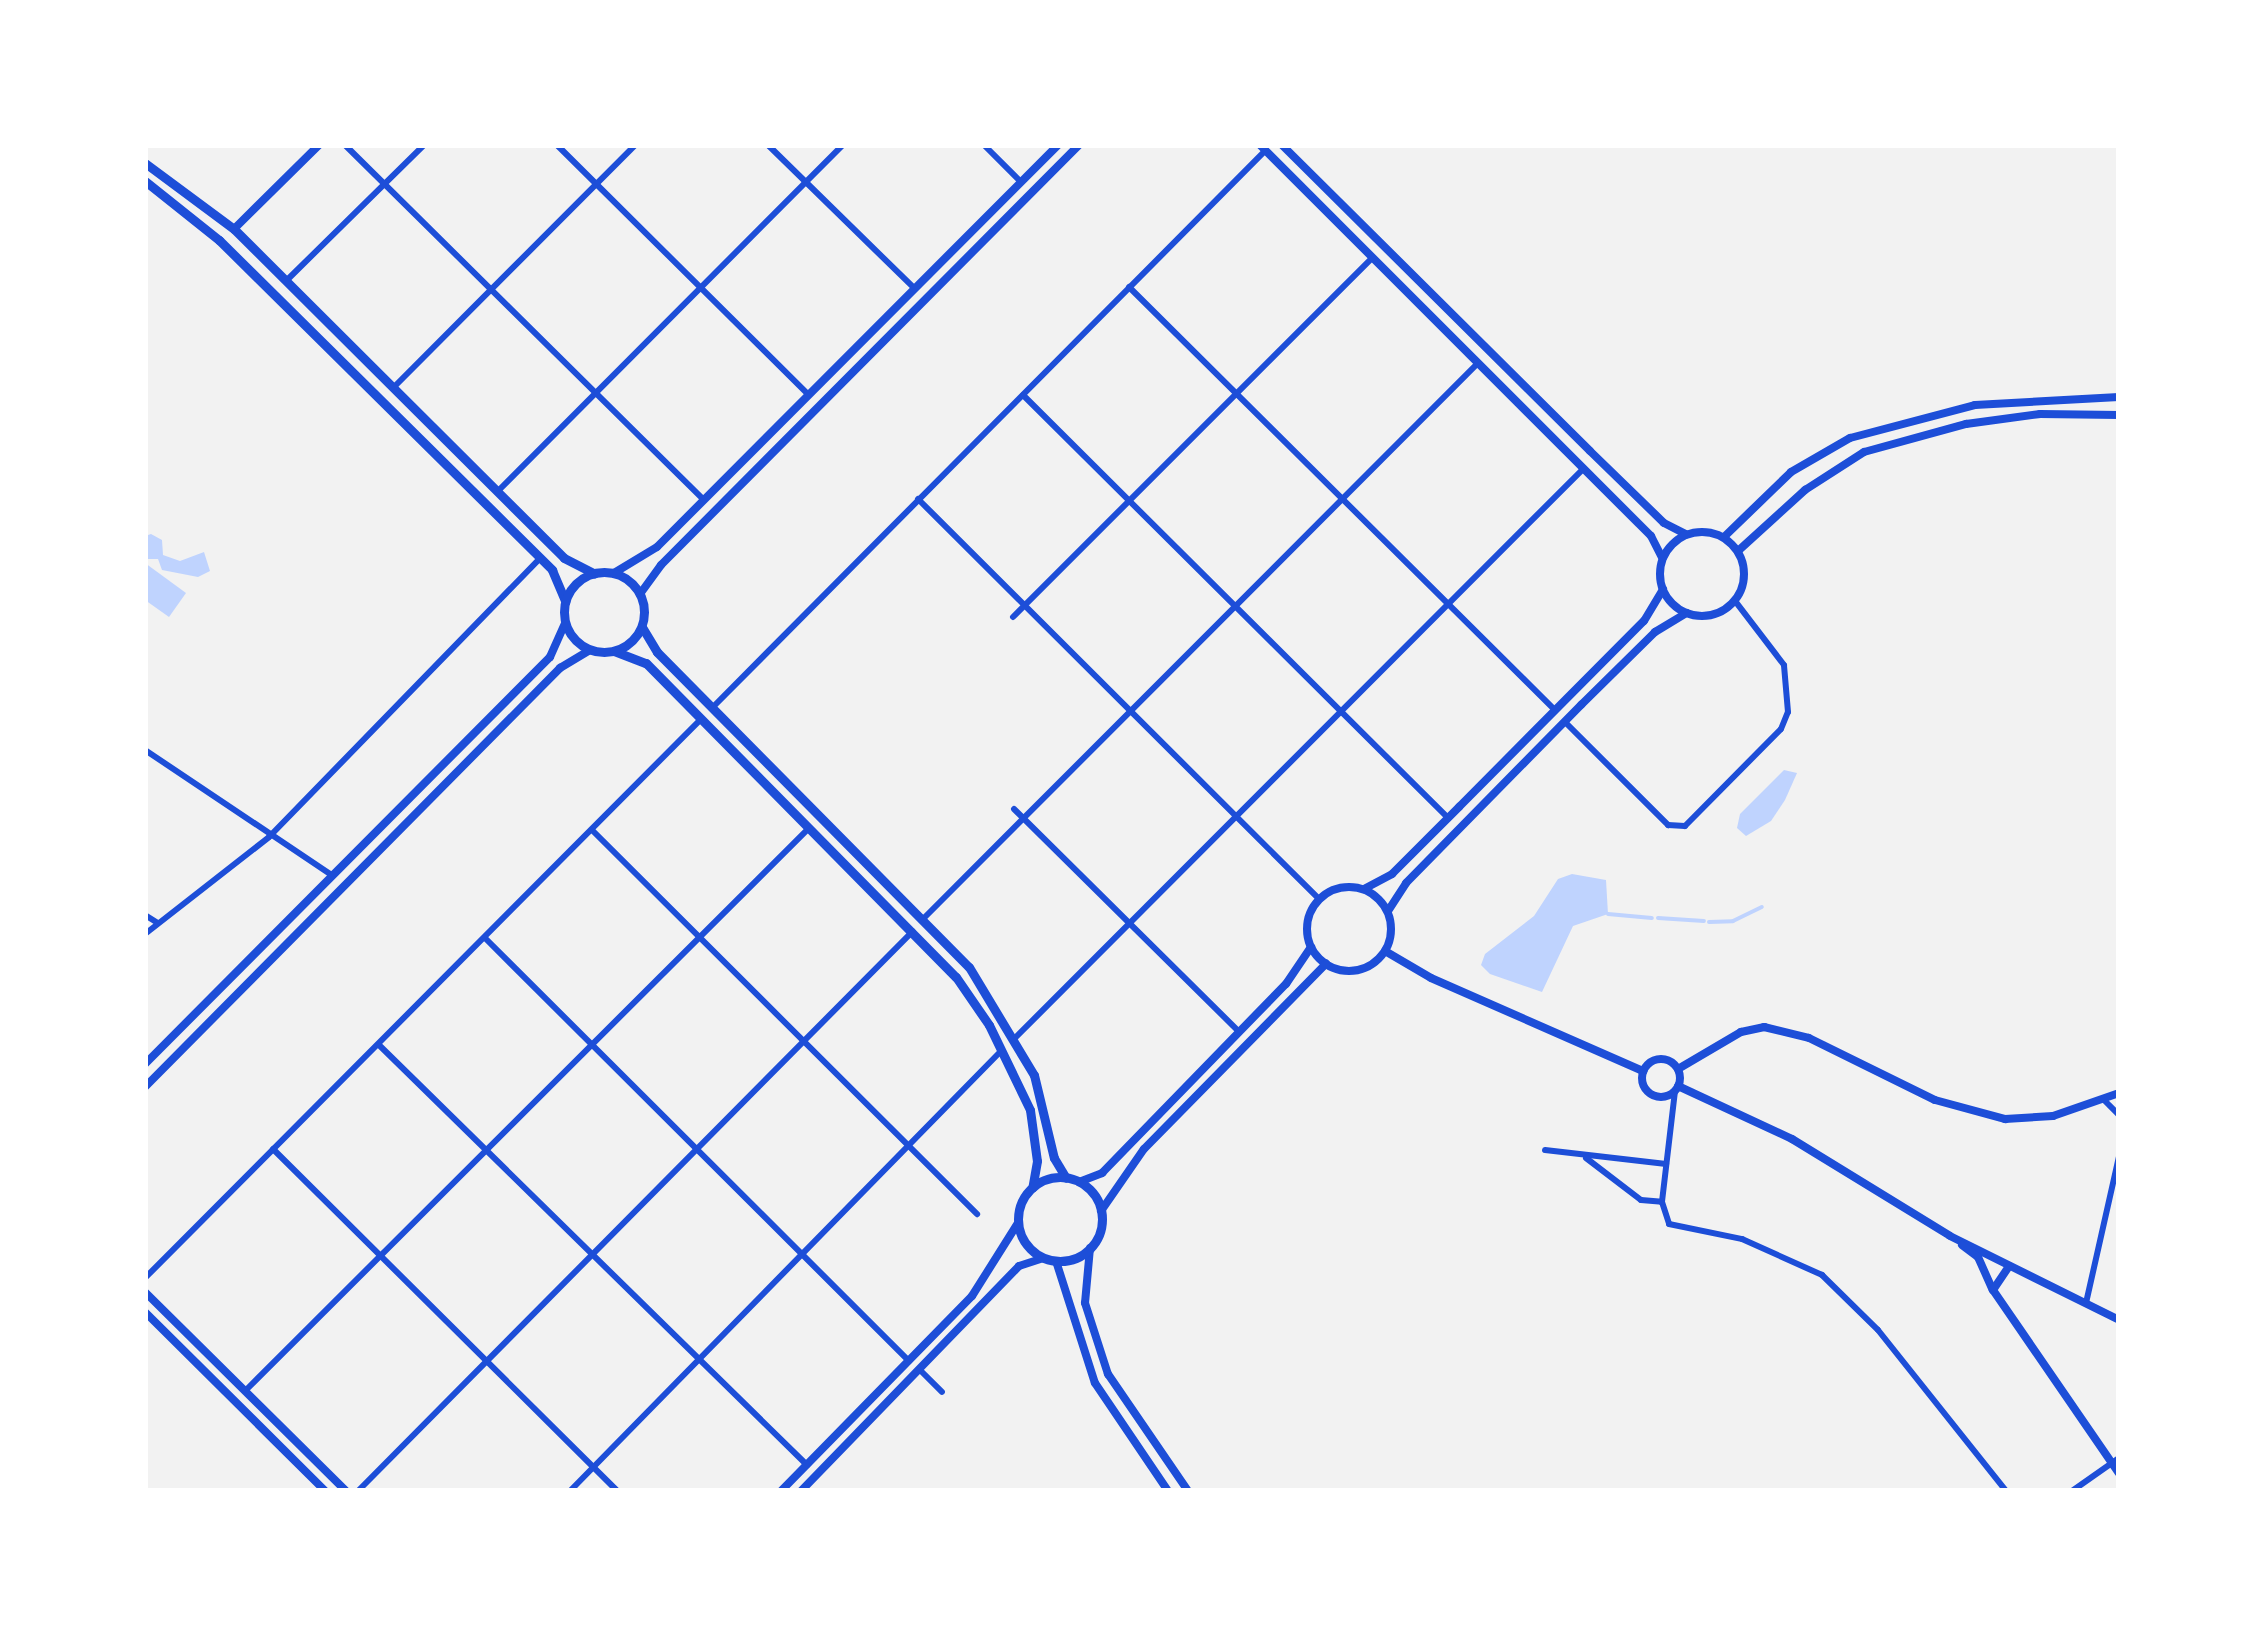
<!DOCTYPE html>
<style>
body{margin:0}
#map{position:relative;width:2264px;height:1636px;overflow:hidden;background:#f2f2f2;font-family:"Times New Roman",serif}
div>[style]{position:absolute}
.water>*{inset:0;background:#bfd3fe}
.stream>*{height:4px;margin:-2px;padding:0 2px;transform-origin:2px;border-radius:2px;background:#bfd3fe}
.minor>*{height:6px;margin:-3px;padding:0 3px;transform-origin:3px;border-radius:3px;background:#1d4ed8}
.tertiary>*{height:8px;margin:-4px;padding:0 4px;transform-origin:4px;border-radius:4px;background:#1d4ed8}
.tertiary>.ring{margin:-4px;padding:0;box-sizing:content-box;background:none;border:8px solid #1d4ed8;border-radius:50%}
.secondary>*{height:9px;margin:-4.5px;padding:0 4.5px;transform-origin:4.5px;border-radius:4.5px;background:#1d4ed8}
.secondary>.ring{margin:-4.5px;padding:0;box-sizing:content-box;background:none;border:9px solid #1d4ed8;border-radius:50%}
span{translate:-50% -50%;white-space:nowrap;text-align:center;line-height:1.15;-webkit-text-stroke:8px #fff;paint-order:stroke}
.frame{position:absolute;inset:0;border:148px solid #fff;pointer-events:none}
</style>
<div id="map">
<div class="water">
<div style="clip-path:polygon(151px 534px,162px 540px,163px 555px,180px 561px,204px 552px,210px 571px,198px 577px,162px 570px,158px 559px,145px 559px,145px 536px)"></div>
<div style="clip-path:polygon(145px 563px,186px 593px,169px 617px,145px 600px)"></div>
<div style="clip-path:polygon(1784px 770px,1797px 773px,1785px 800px,1771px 821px,1746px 836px,1737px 828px,1740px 814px)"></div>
<div style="clip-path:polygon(1572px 874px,1606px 880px,1608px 914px,1573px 926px,1542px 992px,1490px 974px,1481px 965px,1485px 954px,1534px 916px,1558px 879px)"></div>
</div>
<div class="stream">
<div style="left:1608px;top:914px;width:44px;rotate:5.2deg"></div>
<div style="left:1658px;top:918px;width:46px;rotate:3.7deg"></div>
<div style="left:1709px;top:922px;width:24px;rotate:-2deg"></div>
<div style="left:1733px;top:921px;width:32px;rotate:-26deg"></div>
</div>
<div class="minor">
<div style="left:345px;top:145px;width:505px;rotate:44.68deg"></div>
<div style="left:557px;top:145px;width:355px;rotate:44.8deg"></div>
<div style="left:768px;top:145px;width:204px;rotate:44.4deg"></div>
<div style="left:984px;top:145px;width:52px;rotate:45deg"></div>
<div style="left:286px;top:281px;width:194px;rotate:-44.6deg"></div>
<div style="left:1129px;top:287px;width:600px;rotate:44.8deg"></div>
<div style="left:393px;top:388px;width:343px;rotate:-45.1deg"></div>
<div style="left:1023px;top:395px;width:600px;rotate:44.86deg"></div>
<div style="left:497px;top:492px;width:490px;rotate:-45.1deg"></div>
<div style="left:918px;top:499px;width:566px;rotate:44.93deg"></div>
<div style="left:1013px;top:617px;width:508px;rotate:-45deg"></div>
<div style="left:712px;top:708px;width:786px;rotate:-45.21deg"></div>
<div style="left:1565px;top:722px;width:146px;rotate:45deg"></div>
<div style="left:1668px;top:825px;width:17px;rotate:3deg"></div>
<div style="left:1685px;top:826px;width:136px;rotate:-45.3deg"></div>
<div style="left:1781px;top:729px;width:18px;rotate:-68deg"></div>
<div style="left:1788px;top:712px;width:47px;rotate:-94.9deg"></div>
<div style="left:1784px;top:665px;width:81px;rotate:-127.4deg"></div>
<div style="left:145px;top:750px;width:225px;rotate:33.8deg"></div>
<div style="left:1014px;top:809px;width:315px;rotate:44.7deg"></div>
<div style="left:592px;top:830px;width:544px;rotate:44.93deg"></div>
<div style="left:145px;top:915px;width:15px;rotate:32deg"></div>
<div style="left:924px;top:918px;width:784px;rotate:-45.05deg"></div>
<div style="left:145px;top:934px;width:157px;rotate:-38deg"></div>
<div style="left:269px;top:837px;width:389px;rotate:-45.8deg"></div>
<div style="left:485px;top:938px;width:599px;rotate:44.93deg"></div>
<div style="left:1015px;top:1038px;width:805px;rotate:-45.05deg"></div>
<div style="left:379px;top:1045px;width:600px;rotate:44.46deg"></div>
<div style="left:1675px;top:1091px;width:112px;rotate:96.7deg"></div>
<div style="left:1662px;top:1202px;width:23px;rotate:72deg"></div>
<div style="left:1669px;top:1224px;width:75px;rotate:11.6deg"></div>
<div style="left:1742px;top:1239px;width:88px;rotate:24.2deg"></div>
<div style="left:1822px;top:1275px;width:78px;rotate:44.5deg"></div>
<div style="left:1878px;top:1330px;width:206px;rotate:51.5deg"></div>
<div style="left:2105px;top:1101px;width:20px;rotate:45deg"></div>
<div style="left:273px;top:1149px;width:485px;rotate:44.8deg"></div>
<div style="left:1545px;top:1150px;width:122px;rotate:6.6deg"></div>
<div style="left:1586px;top:1158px;width:69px;rotate:37.4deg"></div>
<div style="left:1641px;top:1200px;width:21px;rotate:5deg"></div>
<div style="left:145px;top:1278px;width:788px;rotate:-45.15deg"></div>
<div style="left:2086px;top:1303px;width:150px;rotate:-77.3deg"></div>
<div style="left:920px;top:1370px;width:31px;rotate:45deg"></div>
<div style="left:246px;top:1390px;width:795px;rotate:-44.95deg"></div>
<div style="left:358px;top:1491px;width:788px;rotate:-45.26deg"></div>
<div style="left:570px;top:1491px;width:617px;rotate:-45.59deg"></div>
<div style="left:2072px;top:1491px;width:57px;rotate:-35.1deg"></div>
</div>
<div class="tertiary">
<div style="left:1260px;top:145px;width:553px;rotate:45deg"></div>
<div style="left:1651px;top:536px;width:25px;rotate:63deg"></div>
<div style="left:1282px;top:145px;width:434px;rotate:44.8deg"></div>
<div style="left:1590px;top:451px;width:103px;rotate:44.2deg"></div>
<div style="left:1664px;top:523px;width:25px;rotate:27deg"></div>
<div style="left:234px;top:229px;width:120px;rotate:-44.7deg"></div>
<div class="ring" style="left:1660px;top:532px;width:76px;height:76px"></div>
<div style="left:1724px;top:537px;width:93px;rotate:-44.1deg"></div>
<div style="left:1791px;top:472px;width:68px;rotate:-30deg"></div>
<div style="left:1850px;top:438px;width:129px;rotate:-14.8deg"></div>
<div style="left:1975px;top:405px;width:144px;rotate:-3.2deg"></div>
<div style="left:1738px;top:551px;width:91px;rotate:-42.3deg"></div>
<div style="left:1805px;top:490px;width:70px;rotate:-32.8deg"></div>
<div style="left:1864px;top:452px;width:106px;rotate:-15.4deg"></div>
<div style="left:1966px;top:424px;width:75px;rotate:-7.7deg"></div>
<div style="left:2040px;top:414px;width:79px;rotate:0.7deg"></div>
<div style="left:614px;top:573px;width:50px;rotate:-31.2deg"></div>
<div style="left:657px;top:547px;width:568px;rotate:-45.07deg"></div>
<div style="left:640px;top:594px;width:36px;rotate:-54deg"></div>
<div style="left:661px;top:565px;width:593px;rotate:-45.14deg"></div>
<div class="ring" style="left:1307px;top:887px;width:76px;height:76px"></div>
<div style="left:1364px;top:889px;width:32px;rotate:-28deg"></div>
<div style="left:1392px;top:874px;width:95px;rotate:-45deg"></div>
<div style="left:1459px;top:807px;width:262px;rotate:-45.2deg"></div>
<div style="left:1644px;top:621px;width:37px;rotate:-59deg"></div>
<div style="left:1388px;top:911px;width:33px;rotate:-57deg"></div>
<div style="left:1406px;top:883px;width:250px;rotate:-45.5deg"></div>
<div style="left:1581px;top:705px;width:104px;rotate:-44.6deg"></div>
<div style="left:1655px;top:632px;width:37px;rotate:-31deg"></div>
<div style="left:1385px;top:951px;width:53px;rotate:30.4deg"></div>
<div style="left:1431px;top:978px;width:232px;rotate:23.7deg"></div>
<div class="ring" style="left:1642px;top:1059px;width:30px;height:30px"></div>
<div style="left:145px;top:1064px;width:574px;rotate:-45.14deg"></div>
<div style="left:550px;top:657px;width:36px;rotate:-66deg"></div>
<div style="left:1678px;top:1069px;width:73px;rotate:-30.4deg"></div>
<div style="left:1741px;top:1032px;width:24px;rotate:-12deg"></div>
<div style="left:1764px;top:1027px;width:46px;rotate:13.7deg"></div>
<div style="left:1809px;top:1038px;width:140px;rotate:26.2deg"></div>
<div style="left:1935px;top:1100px;width:73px;rotate:15.2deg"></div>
<div style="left:2005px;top:1119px;width:48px;rotate:-3.6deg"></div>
<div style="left:2053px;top:1116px;width:70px;rotate:-19.2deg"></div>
<div style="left:1678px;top:1086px;width:126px;rotate:24.9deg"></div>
<div style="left:1792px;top:1139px;width:185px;rotate:31.5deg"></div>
<div style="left:1950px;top:1236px;width:189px;rotate:26.4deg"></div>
<div style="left:145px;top:1087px;width:590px;rotate:-45.27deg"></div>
<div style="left:560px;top:668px;width:35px;rotate:-31deg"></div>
<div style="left:1079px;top:1182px;width:25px;rotate:-21deg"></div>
<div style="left:1102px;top:1173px;width:264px;rotate:-45.8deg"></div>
<div style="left:1286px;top:984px;width:45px;rotate:-56deg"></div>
<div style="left:1101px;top:1211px;width:75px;rotate:-55.3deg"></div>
<div style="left:1144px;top:1149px;width:260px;rotate:-45.5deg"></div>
<div style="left:1962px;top:1245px;width:20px;rotate:37deg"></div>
<div style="left:1978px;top:1257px;width:36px;rotate:66deg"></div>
<div style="left:1993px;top:1290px;width:222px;rotate:55.5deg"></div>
<div style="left:1090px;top:1248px;width:55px;rotate:95.2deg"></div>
<div style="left:1085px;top:1303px;width:75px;rotate:72.1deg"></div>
<div style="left:1108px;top:1374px;width:142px;rotate:55.6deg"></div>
<div style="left:1056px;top:1261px;width:128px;rotate:72.3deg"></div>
<div style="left:1095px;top:1383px;width:130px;rotate:55.9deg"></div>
<div style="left:1993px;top:1290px;width:29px;rotate:-56deg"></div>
<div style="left:145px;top:1292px;width:283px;rotate:44.7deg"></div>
<div style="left:145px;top:1312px;width:254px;rotate:44.8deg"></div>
<div style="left:781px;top:1491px;width:273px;rotate:-45.6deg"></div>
<div style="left:972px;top:1296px;width:86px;rotate:-57.8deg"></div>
<div style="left:801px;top:1491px;width:313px;rotate:-45.9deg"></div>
<div style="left:1019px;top:1266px;width:25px;rotate:-18deg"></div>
</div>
<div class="secondary">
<div style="left:145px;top:163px;width:111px;rotate:36.6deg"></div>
<div style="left:234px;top:229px;width:466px;rotate:44.9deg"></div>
<div style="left:564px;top:558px;width:34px;rotate:27deg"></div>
<div style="left:145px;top:181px;width:95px;rotate:38.6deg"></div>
<div style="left:219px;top:240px;width:469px;rotate:44.7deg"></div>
<div style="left:552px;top:570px;width:34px;rotate:67deg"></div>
<div class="ring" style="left:564px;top:572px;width:71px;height:71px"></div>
<div style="left:642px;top:627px;width:29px;rotate:59deg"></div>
<div style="left:657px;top:652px;width:443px;rotate:45.3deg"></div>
<div style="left:969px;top:967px;width:126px;rotate:59deg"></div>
<div style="left:1034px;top:1075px;width:85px;rotate:76.5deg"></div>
<div style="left:1054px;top:1158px;width:23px;rotate:59deg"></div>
<div style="left:614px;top:651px;width:34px;rotate:21deg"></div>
<div style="left:646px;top:663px;width:441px;rotate:45.4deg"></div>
<div style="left:956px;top:977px;width:58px;rotate:55.5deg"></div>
<div style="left:989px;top:1025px;width:94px;rotate:64.2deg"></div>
<div style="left:1030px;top:1110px;width:51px;rotate:82.2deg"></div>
<div style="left:1037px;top:1161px;width:27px;rotate:100deg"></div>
<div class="ring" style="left:1018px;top:1177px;width:75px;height:75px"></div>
</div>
<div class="frame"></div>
</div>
